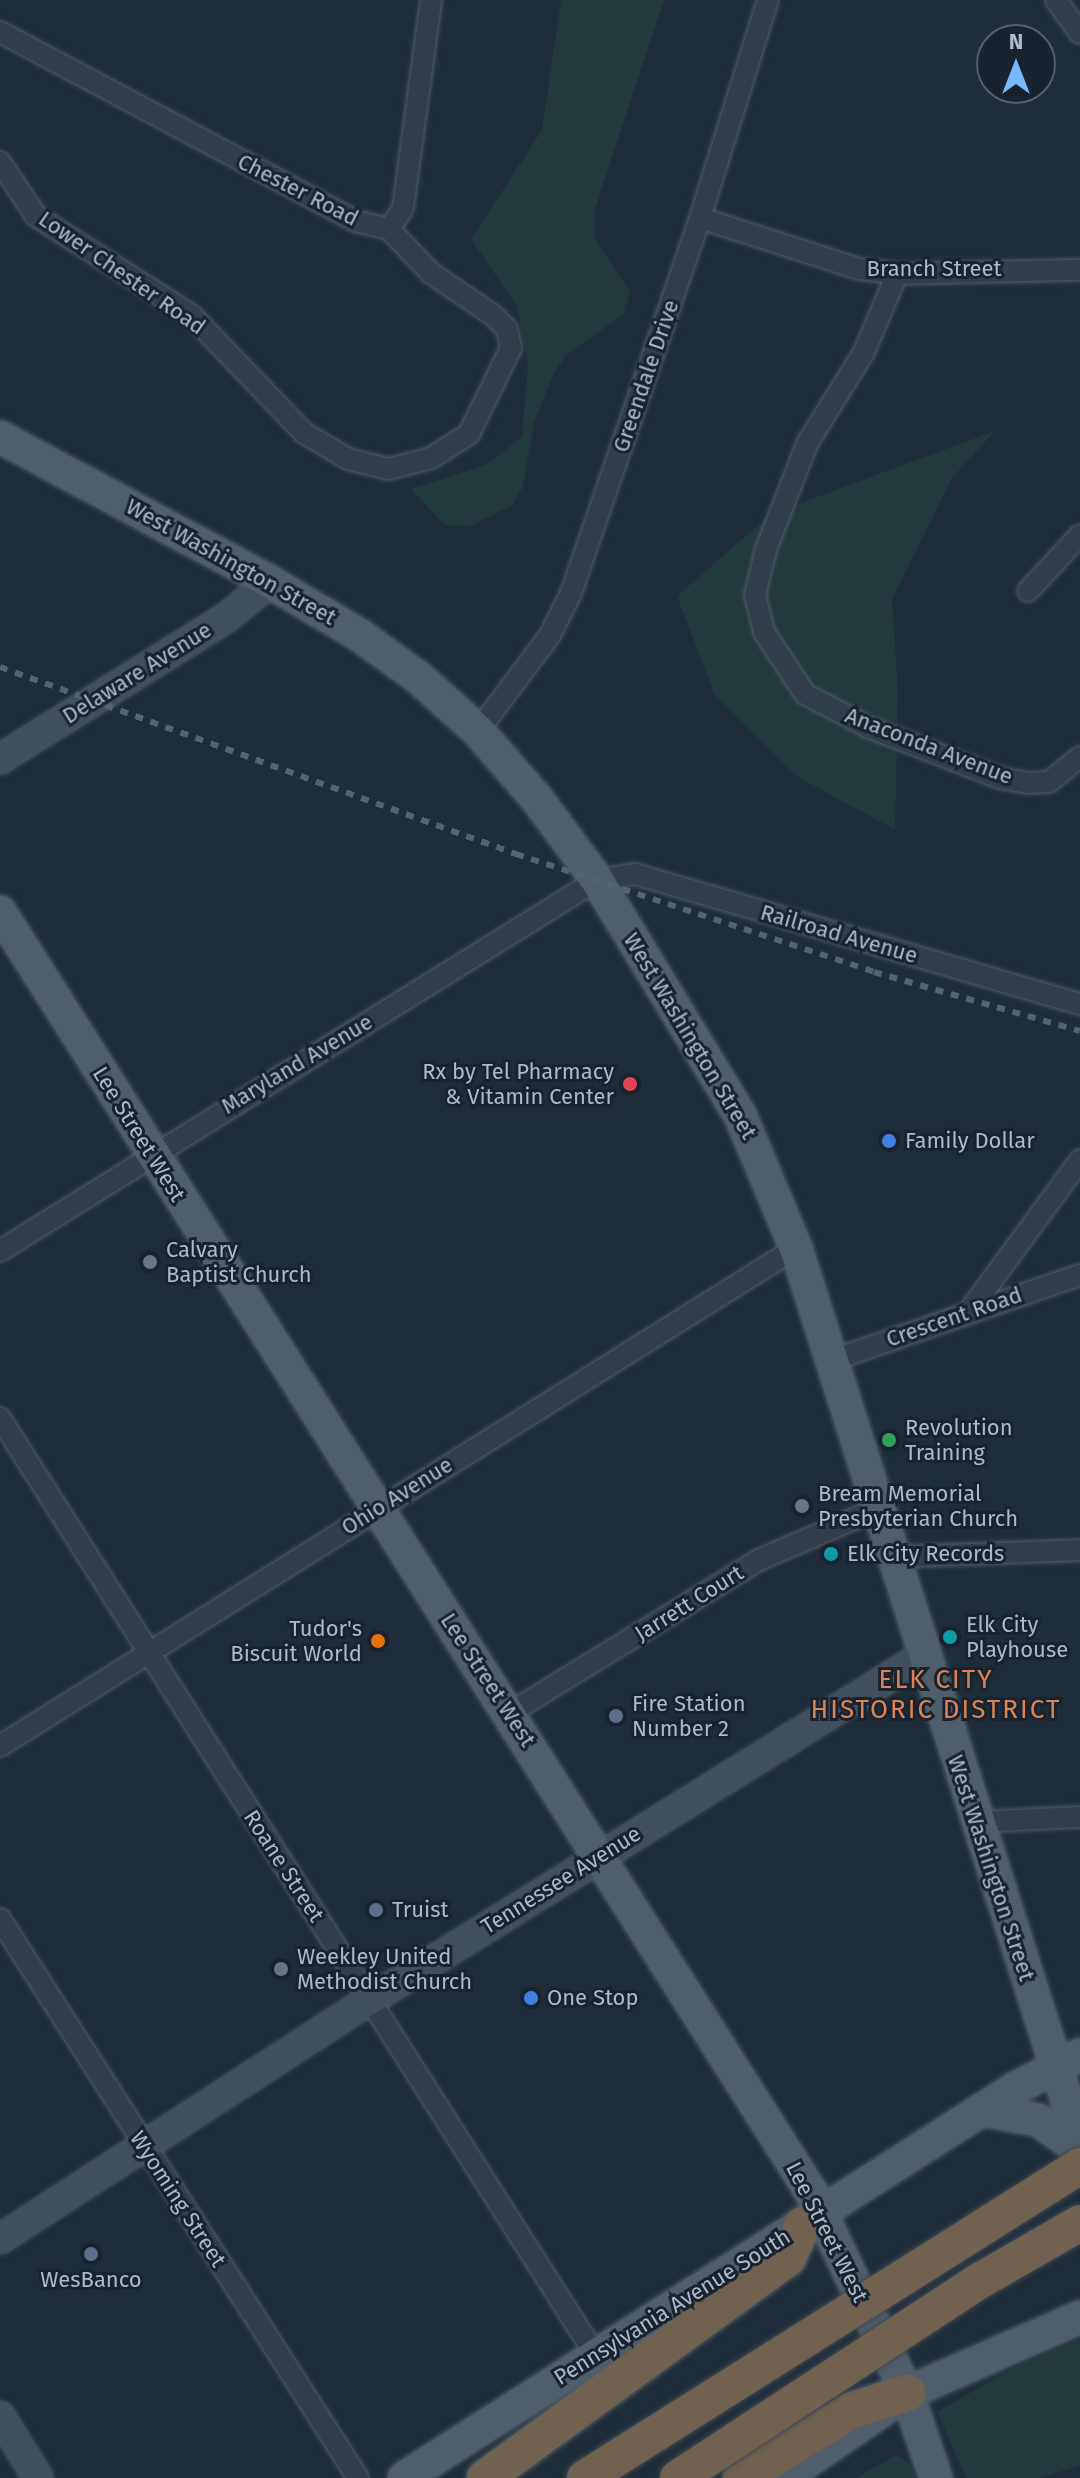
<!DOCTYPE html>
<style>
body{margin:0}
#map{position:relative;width:1080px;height:2478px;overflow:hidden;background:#1f2d3a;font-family:"Fira Sans",sans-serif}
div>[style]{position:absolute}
.green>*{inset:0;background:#213a3b}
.roads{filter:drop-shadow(0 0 2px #505c68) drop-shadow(0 0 2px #505c68)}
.street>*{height:20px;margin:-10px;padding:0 10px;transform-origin:10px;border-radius:10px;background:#333e4b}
.secondary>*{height:28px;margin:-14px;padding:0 14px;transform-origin:14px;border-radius:14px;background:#404e5e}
.primary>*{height:32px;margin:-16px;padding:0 16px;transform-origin:16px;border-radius:16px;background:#505e6b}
.highway>*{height:36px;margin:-18px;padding:0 18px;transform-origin:18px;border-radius:18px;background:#71614f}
.rail>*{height:6px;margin-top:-3px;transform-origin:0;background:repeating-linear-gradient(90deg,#546372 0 8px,transparent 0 16px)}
.bridges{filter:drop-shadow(0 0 2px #3d4955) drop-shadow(0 0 2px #3d4955)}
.highway-bridge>*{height:36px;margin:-18px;padding:0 18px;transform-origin:18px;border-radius:18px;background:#71614f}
.dots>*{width:22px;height:22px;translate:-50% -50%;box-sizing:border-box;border:4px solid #18232f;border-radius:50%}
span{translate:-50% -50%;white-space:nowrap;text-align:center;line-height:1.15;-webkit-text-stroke:6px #18232f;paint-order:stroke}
.street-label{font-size:22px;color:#adb9c7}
.poi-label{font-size:22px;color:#adb9c7}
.right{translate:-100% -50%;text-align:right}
.left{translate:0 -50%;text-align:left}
.quarter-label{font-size:26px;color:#dd8452;letter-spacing:2px}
.north{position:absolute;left:976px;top:24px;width:80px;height:80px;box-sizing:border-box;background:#18232f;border:2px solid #545f6c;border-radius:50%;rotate:0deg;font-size:22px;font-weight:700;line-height:32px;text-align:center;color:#adb9c7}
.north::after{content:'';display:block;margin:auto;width:28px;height:36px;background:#7ab8ff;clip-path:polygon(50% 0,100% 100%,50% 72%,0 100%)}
</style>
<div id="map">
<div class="green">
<div style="clip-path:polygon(561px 0,664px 0,594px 212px,595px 239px,630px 292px,624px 314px,566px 355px,553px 375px,534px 422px,523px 487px,512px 505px,471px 526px,445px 525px,411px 489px,486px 465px,522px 437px,528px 365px,517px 306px,471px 239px,542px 130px)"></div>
<div style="clip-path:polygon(995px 431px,952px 478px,892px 599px,898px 690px,895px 830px,798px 777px,715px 696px,677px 596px,771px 514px)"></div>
<div style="clip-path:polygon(1080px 2339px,1080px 2465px,1040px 2478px,966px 2478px,937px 2412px,1011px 2369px)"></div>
<div style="clip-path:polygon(897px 2455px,911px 2465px,915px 2478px,855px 2478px)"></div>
</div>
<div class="roads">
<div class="street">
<div style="left:1056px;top:0;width:41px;rotate:54deg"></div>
<div style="left:0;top:32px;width:402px;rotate:28deg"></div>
<div style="left:355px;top:221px;width:35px;rotate:13deg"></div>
<div style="left:389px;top:229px;width:25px;rotate:-56deg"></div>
<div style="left:403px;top:208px;width:210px;rotate:-82.3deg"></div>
<div style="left:0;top:162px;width:65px;rotate:56.3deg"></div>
<div style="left:36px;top:216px;width:184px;rotate:32.6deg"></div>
<div style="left:191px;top:315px;width:163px;rotate:46.2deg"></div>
<div style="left:304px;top:433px;width:51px;rotate:30.6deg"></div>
<div style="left:348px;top:459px;width:42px;rotate:13.7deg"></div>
<div style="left:389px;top:469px;width:43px;rotate:-14.7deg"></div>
<div style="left:431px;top:458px;width:45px;rotate:-32.3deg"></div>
<div style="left:469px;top:434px;width:96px;rotate:-64deg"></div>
<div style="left:511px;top:348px;width:19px;rotate:-102deg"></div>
<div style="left:507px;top:329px;width:18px;rotate:-135deg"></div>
<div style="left:494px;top:316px;width:76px;rotate:-145.7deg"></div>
<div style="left:431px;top:273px;width:61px;rotate:-133.7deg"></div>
<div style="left:700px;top:218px;width:167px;rotate:17.8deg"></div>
<div style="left:859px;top:269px;width:38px;rotate:7deg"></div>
<div style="left:897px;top:274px;width:183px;rotate:-1.3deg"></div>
<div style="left:897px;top:274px;width:85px;rotate:112.9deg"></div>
<div style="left:864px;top:352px;width:108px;rotate:121.8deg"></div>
<div style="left:807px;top:444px;width:113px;rotate:111.3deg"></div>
<div style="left:766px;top:549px;width:47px;rotate:103.4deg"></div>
<div style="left:755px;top:595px;width:38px;rotate:76deg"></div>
<div style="left:764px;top:632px;width:74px;rotate:56.5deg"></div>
<div style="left:805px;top:694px;width:71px;rotate:27.6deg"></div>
<div style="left:868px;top:727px;width:142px;rotate:21.1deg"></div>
<div style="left:1000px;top:778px;width:27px;rotate:10deg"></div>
<div style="left:1027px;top:783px;width:22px;rotate:-3deg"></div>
<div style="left:1049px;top:782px;width:40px;rotate:-39deg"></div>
<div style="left:1028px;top:591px;width:76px;rotate:-47.1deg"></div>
<div style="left:478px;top:731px;width:120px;rotate:-53.1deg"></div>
<div style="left:550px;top:635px;width:47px;rotate:-63.4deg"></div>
<div style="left:571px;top:593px;width:397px;rotate:-71deg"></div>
<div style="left:700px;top:218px;width:228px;rotate:-72.7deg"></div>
<div style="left:0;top:1251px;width:703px;rotate:-31.86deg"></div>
<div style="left:597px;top:880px;width:38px;rotate:-9deg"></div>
<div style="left:635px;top:874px;width:464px;rotate:16.3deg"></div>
<div style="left:970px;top:1310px;width:186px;rotate:-53.7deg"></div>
<div style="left:830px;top:1361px;width:264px;rotate:-19deg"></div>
<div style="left:0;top:1418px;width:1109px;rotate:57.56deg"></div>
<div style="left:893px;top:1557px;width:187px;rotate:-2.1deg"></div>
<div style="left:510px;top:1713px;width:292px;rotate:-31.6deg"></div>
<div style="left:759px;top:1560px;width:129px;rotate:-23.4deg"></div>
<div style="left:0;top:1746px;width:939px;rotate:-32.03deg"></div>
<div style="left:975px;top:1822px;width:105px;rotate:-2.7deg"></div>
<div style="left:0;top:1919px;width:664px;rotate:57.36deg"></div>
</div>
<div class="secondary">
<div style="left:0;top:759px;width:268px;rotate:-32deg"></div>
<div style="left:227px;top:617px;width:55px;rotate:-39.1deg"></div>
<div style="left:0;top:2239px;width:440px;rotate:-32.9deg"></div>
<div style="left:370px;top:2000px;width:651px;rotate:-31.88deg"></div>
<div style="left:0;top:2416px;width:73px;rotate:58.5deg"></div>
</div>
<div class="primary">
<div style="left:0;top:437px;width:306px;rotate:28.2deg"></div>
<div style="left:270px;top:582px;width:102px;rotate:30.6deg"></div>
<div style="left:358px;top:634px;width:75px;rotate:35.8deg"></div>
<div style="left:419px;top:678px;width:79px;rotate:41.9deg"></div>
<div style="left:478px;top:731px;width:90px;rotate:49.1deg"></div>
<div style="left:537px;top:799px;width:101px;rotate:53.5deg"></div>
<div style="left:597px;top:880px;width:275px;rotate:58.7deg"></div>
<div style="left:740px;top:1115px;width:144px;rotate:67.2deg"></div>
<div style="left:796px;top:1248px;width:937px;rotate:72.36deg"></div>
<div style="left:0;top:912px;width:1515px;rotate:57.64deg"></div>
<div style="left:811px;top:2192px;width:223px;rotate:64.5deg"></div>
<div style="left:907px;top:2393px;width:90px;rotate:71.2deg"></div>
<div style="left:981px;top:2110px;width:58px;rotate:10deg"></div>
<div style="left:1038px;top:2120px;width:52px;rotate:35.5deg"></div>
<div style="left:404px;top:2478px;width:726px;rotate:-32.51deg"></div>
<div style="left:1016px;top:2088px;width:72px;rotate:-27.3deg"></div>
<div style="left:783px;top:2478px;width:150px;rotate:-34.4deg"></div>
<div style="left:907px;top:2393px;width:189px;rotate:-23.7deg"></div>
</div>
<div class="highway">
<div style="left:485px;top:2478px;width:374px;rotate:-36deg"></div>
<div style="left:788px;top:2258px;width:36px;rotate:-66deg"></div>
<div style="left:741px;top:2478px;width:130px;rotate:-31.5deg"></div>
<div style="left:852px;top:2410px;width:58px;rotate:-17.2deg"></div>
</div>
</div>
<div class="rail">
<div style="left:0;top:667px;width:549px;rotate:19.92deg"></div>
<div style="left:516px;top:854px;width:377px;rotate:18.2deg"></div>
<div style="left:874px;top:972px;width:214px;rotate:16deg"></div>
</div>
<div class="bridges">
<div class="highway-bridge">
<div style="left:585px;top:2478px;width:585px;rotate:-32.22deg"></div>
<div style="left:678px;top:2478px;width:362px;rotate:-33.2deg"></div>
<div style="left:981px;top:2280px;width:114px;rotate:-29.9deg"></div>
</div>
</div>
<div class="dots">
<div style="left:630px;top:1084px;background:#e0444e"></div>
<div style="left:889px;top:1141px;background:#3f7fe0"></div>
<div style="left:150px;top:1262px;background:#6b7280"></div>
<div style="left:889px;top:1440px;background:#2e9e5b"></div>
<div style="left:802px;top:1506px;background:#6b7280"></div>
<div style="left:831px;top:1554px;background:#0f9aa8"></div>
<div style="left:950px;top:1637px;background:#0f9aa8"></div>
<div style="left:378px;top:1641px;background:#e8710a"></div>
<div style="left:616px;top:1716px;background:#5c6f8a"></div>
<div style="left:376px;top:1910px;background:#5c6f8a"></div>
<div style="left:281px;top:1969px;background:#6b7280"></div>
<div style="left:531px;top:1998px;background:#3f7fe0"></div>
<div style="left:91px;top:2254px;background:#5c6f8a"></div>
</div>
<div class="street-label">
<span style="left:298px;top:190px;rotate:27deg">Chester Road</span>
<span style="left:934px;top:269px">Branch Street</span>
<span style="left:122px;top:273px;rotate:35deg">Lower Chester Road</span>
<span style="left:646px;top:376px;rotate:-71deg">Greendale Drive</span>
<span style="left:231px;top:562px;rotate:29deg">West Washington Street</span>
<span style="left:137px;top:673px;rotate:-32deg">Delaware Avenue</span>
<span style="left:929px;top:746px;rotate:21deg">Anaconda Avenue</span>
<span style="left:839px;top:934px;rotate:16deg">Railroad Avenue</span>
<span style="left:690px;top:1036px;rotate:59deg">West Washington Street</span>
<span style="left:297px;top:1064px;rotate:-31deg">Maryland Avenue</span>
<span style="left:139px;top:1134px;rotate:58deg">Lee Street West</span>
<span style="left:954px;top:1317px;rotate:-19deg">Crescent Road</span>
<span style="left:397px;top:1496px;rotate:-32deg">Ohio Avenue</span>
<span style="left:689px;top:1603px;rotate:-32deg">Jarrett Court</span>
<span style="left:488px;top:1680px;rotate:57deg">Lee Street West</span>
<span style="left:284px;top:1866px;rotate:57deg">Roane Street</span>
<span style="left:991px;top:1868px;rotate:72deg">West Washington Street</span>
<span style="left:561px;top:1880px;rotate:-32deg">Tennessee Avenue</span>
<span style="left:178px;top:2199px;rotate:57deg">Wyoming Street</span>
<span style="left:827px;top:2232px;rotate:63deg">Lee Street West</span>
<span style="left:672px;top:2307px;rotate:-32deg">Pennsylvania Avenue South</span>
</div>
<div class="poi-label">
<span class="right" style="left:614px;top:1084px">Rx by Tel Pharmacy<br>&amp; Vitamin Center</span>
<span class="left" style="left:905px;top:1141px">Family Dollar</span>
<span class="left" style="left:166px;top:1262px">Calvary<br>Baptist Church</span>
<span class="left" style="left:905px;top:1440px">Revolution<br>Training</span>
<span class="left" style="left:818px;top:1506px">Bream Memorial<br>Presbyterian Church</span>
<span class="left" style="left:847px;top:1554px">Elk City Records</span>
<span class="left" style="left:966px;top:1637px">Elk City<br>Playhouse</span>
<span class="right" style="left:362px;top:1641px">Tudor's<br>Biscuit World</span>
<span class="left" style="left:632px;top:1716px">Fire Station<br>Number 2</span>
<span class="left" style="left:392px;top:1910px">Truist</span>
<span class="left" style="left:297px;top:1969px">Weekley United<br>Methodist Church</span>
<span class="left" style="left:547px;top:1998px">One Stop</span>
<span style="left:91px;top:2280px">WesBanco</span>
</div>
<div class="quarter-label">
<span style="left:936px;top:1695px">ELK CITY<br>HISTORIC DISTRICT</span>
</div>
<div class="north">N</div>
</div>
